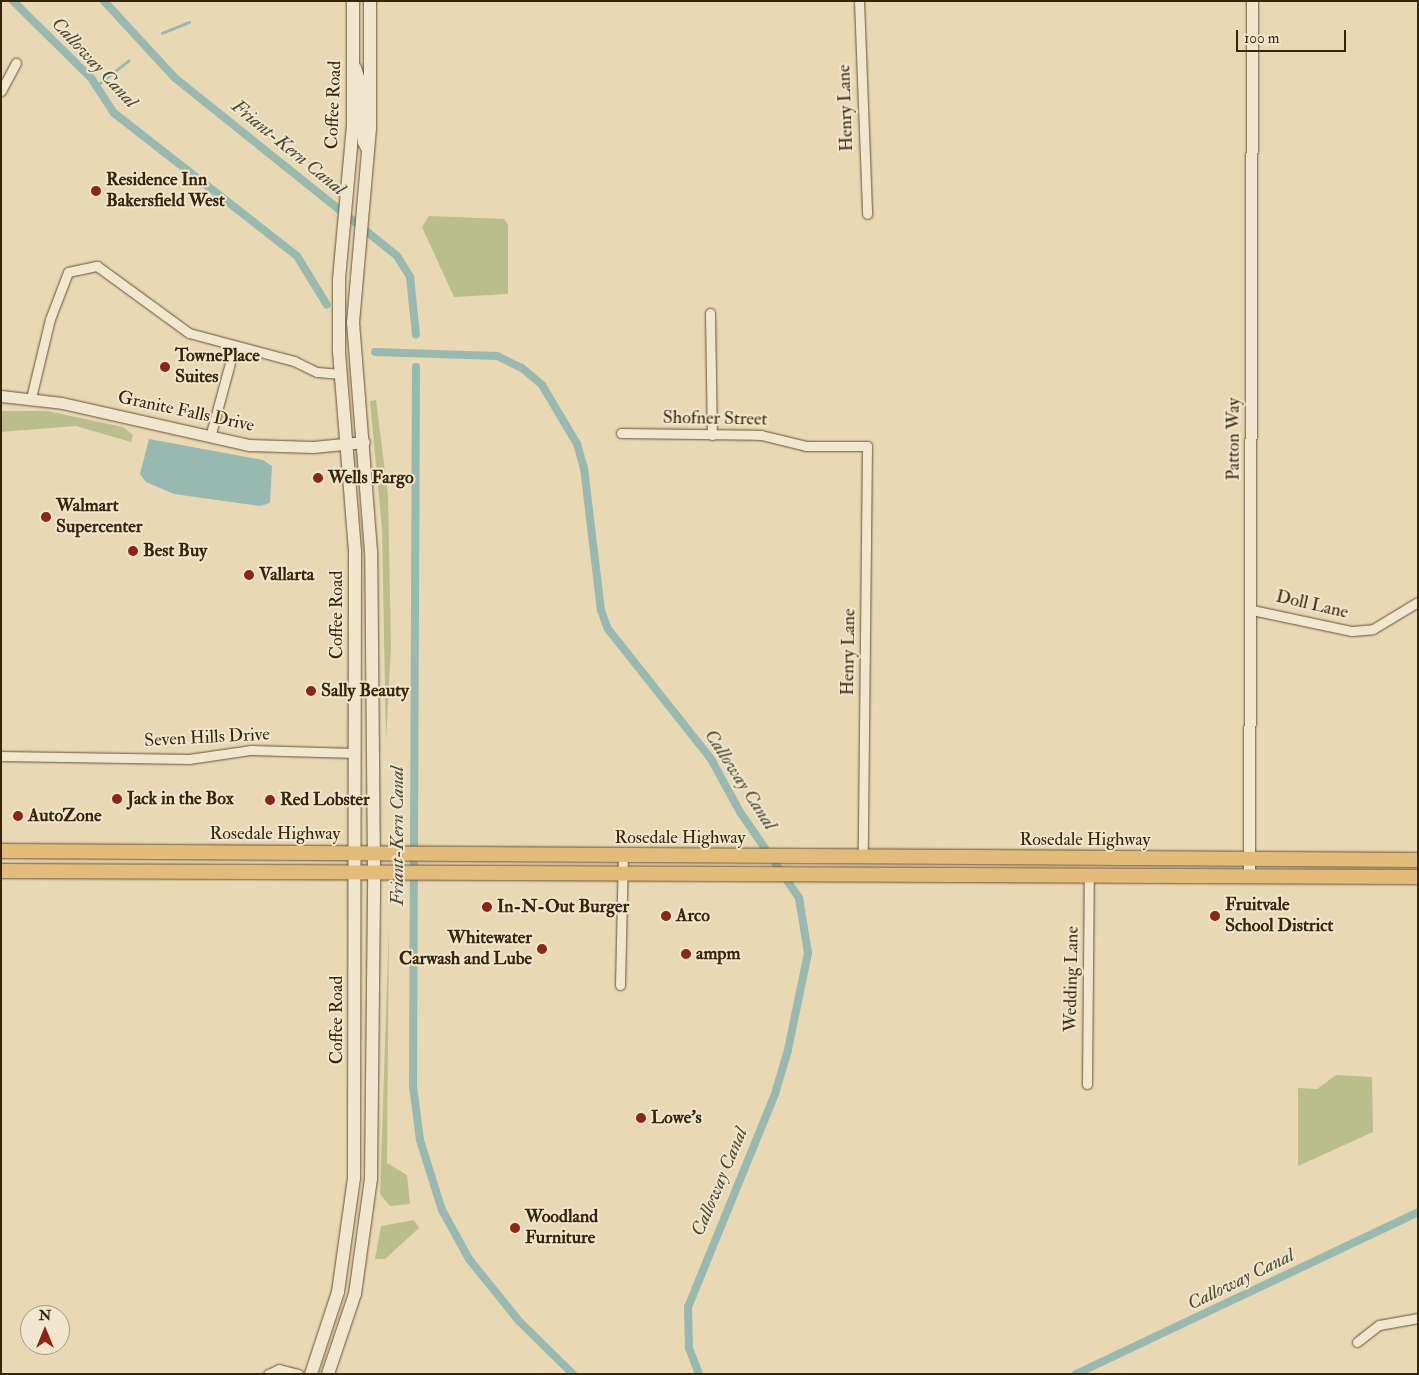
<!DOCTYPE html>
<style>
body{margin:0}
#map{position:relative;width:1419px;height:1375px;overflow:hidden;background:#e9d8b4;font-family:"IM FELL Double Pica",serif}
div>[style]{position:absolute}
.green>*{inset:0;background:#babe8b}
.water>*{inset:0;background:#97b9b0}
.stream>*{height:2.5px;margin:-1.25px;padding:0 1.25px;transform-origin:1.25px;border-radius:1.25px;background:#97b9b0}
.canal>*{height:8px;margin:-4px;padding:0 4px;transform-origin:4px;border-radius:4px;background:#97b9b0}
.roads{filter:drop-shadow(0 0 1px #645234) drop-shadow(0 0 1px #645234)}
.minor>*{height:9px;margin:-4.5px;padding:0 4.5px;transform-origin:4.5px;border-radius:4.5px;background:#f1e6ce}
.tertiary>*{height:11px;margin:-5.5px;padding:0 5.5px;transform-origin:5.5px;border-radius:5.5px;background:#f1e6ce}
.secondary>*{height:12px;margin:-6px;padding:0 6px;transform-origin:6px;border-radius:6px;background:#f1e6ce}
.primary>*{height:14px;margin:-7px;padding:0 7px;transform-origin:7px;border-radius:7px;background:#e4bc7a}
.dots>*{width:14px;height:14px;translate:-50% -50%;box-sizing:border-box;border:2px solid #f1e6ce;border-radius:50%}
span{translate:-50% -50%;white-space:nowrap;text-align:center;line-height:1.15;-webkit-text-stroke:4px #f1e6ce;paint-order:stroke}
.street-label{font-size:18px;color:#372509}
.poi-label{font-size:18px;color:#372509;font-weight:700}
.left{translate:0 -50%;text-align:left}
.right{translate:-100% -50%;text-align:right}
.water-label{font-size:19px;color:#4f4a33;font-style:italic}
.frame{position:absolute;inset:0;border:2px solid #372509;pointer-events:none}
.north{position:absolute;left:20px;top:1305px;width:50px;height:50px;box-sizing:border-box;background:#f1e6ce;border:1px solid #a7997f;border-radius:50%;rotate:0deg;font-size:14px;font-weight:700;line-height:20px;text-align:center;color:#372509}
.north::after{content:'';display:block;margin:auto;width:18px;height:22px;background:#8f2418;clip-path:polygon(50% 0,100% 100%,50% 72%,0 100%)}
.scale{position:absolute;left:1236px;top:30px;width:110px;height:22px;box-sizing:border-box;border:2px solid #372509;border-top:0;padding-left:6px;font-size:15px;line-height:18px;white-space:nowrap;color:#372509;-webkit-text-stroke:4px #f1e6ce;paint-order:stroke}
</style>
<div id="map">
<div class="green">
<div style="clip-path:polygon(429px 216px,504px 219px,508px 225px,508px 294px,454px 297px,422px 227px)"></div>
<div style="clip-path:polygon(376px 400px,388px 495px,391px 647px,386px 741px,382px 529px,370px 401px)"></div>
<div style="clip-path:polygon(1px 411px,47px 411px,123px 427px,133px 435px,131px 442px,76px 426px,1px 432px)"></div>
<div style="clip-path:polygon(389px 924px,387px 1163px,407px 1175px,410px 1204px,390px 1206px,380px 1194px)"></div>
<div style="clip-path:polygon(1336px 1075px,1372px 1077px,1373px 1132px,1298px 1166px,1298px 1088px,1317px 1089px)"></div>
<div style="clip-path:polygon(414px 1220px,419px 1228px,385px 1259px,375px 1259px,381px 1226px)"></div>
</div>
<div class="water">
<div style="clip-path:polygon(149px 439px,263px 460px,272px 466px,270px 503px,260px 506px,174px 494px,146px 482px,140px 474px)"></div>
</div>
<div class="stream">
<div style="left:162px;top:33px;width:29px;rotate:-22deg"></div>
<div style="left:96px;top:86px;width:41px;rotate:-38deg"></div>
</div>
<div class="canal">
<div style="left:13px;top:1px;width:110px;rotate:44.6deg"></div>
<div style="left:91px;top:78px;width:42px;rotate:56.7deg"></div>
<div style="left:114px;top:113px;width:232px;rotate:38deg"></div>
<div style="left:297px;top:256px;width:57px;rotate:58.5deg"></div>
<div style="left:104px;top:1px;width:105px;rotate:47.3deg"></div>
<div style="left:175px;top:78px;width:285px;rotate:38.7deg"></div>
<div style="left:397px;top:256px;width:25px;rotate:58deg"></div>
<div style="left:410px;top:277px;width:58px;rotate:84.1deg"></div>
<div style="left:375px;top:352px;width:122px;rotate:1.9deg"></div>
<div style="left:497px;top:356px;width:28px;rotate:26deg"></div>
<div style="left:522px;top:368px;width:26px;rotate:40deg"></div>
<div style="left:542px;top:385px;width:69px;rotate:59.3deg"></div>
<div style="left:577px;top:444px;width:25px;rotate:74deg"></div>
<div style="left:584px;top:468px;width:143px;rotate:83.2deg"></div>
<div style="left:601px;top:610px;width:20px;rotate:70deg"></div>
<div style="left:608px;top:629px;width:166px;rotate:51.6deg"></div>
<div style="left:711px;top:759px;width:60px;rotate:61.3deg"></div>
<div style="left:740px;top:812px;width:104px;rotate:55.5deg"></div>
<div style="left:799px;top:898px;width:56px;rotate:80.7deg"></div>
<div style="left:808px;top:953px;width:99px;rotate:101.7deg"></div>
<div style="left:788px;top:1050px;width:46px;rotate:106.5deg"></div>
<div style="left:775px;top:1094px;width:230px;rotate:112.2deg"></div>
<div style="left:688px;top:1307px;width:41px;rotate:88.6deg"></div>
<div style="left:689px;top:1348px;width:28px;rotate:69deg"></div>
<div style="left:416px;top:367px;width:719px;rotate:90.24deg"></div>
<div style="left:413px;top:1086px;width:54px;rotate:82.6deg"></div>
<div style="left:420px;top:1140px;width:73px;rotate:72.6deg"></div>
<div style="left:442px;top:1210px;width:56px;rotate:61.1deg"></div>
<div style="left:469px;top:1259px;width:80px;rotate:51.1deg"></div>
<div style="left:519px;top:1321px;width:76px;rotate:44.5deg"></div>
<div style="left:1076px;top:1374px;width:378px;rotate:-25.3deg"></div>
</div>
<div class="roads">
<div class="minor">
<div style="left:859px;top:1px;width:213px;rotate:87.8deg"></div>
<div style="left:356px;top:67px;width:20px;rotate:72deg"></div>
<div style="left:362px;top:86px;width:56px;rotate:90deg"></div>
<div style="left:362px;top:142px;width:11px;rotate:63deg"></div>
<div style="left:1px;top:91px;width:32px;rotate:-62deg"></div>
<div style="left:710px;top:313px;width:122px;rotate:89.1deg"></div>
<div style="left:31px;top:398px;width:81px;rotate:-76.5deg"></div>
<div style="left:50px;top:319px;width:50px;rotate:-69deg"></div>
<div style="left:68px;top:272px;width:30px;rotate:-12deg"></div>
<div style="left:97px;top:266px;width:114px;rotate:36.1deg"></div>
<div style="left:189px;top:333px;width:109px;rotate:14.9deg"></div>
<div style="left:294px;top:361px;width:25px;rotate:26deg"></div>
<div style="left:317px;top:372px;width:24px;rotate:5deg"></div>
<div style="left:621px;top:433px;width:140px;rotate:0.8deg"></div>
<div style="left:761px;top:435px;width:46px;rotate:13.7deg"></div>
<div style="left:806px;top:446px;width:61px"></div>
<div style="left:867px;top:446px;width:412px;rotate:90.6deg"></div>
<div style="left:210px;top:437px;width:92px;rotate:-74.9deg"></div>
<div style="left:1252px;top:610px;width:102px;rotate:11.9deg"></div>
<div style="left:1352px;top:631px;width:21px;rotate:-5deg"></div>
<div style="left:1373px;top:629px;width:52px;rotate:-31deg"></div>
<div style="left:1px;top:756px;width:188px;rotate:0.9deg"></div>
<div style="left:189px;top:759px;width:63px;rotate:-8.3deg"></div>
<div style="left:251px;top:750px;width:103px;rotate:1.7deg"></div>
<div style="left:620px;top:985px;width:128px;rotate:-88.7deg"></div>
<div style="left:1087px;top:1084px;width:209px;rotate:-89.5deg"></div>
<div style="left:1357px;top:1342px;width:28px;rotate:-38deg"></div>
<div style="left:1379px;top:1325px;width:40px;rotate:-10deg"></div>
<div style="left:268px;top:1374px;width:12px;rotate:-24deg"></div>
<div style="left:279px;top:1369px;width:20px;rotate:15deg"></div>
</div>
<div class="tertiary">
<div style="left:1px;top:396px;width:61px;rotate:6.5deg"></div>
<div style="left:62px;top:403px;width:192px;rotate:12.7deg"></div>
<div style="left:249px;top:445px;width:64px;rotate:1.8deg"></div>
<div style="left:313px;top:447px;width:51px;rotate:-5.6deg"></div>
<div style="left:1249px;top:876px;width:875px;rotate:-89.8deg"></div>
</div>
<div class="secondary">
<div style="left:311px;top:1374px;width:86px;rotate:-71.8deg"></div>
<div style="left:338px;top:1292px;width:115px;rotate:-82deg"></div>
<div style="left:354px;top:1178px;width:627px;rotate:-89.91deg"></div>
<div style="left:355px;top:551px;width:202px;rotate:-94.6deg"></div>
<div style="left:339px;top:350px;width:71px;rotate:-90deg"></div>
<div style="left:339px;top:279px;width:154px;rotate:-84.8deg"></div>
<div style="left:353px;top:126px;width:125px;rotate:-90deg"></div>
<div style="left:328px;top:1374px;width:84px;rotate:-71.4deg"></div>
<div style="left:355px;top:1294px;width:116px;rotate:-82.1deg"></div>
<div style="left:371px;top:1179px;width:307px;rotate:-89.4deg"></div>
<div style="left:374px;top:872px;width:321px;rotate:-90.5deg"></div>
<div style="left:371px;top:551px;width:229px;rotate:-94.5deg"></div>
<div style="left:353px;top:323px;width:197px;rotate:-85deg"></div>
<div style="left:370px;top:127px;width:126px;rotate:-90deg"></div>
</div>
<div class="primary">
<div style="left:1px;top:851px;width:1417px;rotate:0.36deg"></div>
<div style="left:1px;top:871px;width:1417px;rotate:0.24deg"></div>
</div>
</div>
<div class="dots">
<div style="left:96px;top:191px;background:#8f2418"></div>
<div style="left:165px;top:367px;background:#8f2418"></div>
<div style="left:318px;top:478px;background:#8f2418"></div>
<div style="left:46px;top:517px;background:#8f2418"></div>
<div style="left:133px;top:551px;background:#8f2418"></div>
<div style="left:249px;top:575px;background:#8f2418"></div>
<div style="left:311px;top:691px;background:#8f2418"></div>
<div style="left:117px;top:799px;background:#8f2418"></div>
<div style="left:270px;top:800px;background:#8f2418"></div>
<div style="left:18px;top:816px;background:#8f2418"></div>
<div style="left:487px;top:907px;background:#8f2418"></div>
<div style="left:666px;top:916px;background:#8f2418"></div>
<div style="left:1215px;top:916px;background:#8f2418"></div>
<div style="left:542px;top:949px;background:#8f2418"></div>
<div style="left:686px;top:954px;background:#8f2418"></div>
<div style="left:641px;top:1118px;background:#8f2418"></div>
<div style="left:515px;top:1228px;background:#8f2418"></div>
</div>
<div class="street-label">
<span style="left:334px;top:105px;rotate:-88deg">Coffee Road</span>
<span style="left:846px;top:108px;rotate:-92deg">Henry Lane</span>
<span style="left:186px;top:412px;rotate:12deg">Granite Falls Drive</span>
<span style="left:715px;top:419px;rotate:1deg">Shofner Street</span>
<span style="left:1234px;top:439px;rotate:-90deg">Patton Way</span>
<span style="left:1312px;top:605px;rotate:13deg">Doll Lane</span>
<span style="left:337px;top:615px;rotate:-90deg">Coffee Road</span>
<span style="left:849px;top:652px;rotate:-89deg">Henry Lane</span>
<span style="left:207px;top:738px;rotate:-3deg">Seven Hills Drive</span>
<span style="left:275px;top:834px">Rosedale Highway</span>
<span style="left:680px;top:838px">Rosedale Highway</span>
<span style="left:1085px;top:840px">Rosedale Highway</span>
<span style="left:1072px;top:979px;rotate:-89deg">Wedding Lane</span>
<span style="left:337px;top:1020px;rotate:-90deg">Coffee Road</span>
</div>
<div class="poi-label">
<span class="left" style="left:106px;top:191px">Residence Inn<br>Bakersfield West</span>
<span class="left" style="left:175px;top:367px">TownePlace<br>Suites</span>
<span class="left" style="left:328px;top:478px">Wells Fargo</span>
<span class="left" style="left:56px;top:517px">Walmart<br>Supercenter</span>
<span class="left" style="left:143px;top:551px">Best Buy</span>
<span class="left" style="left:259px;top:575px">Vallarta</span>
<span class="left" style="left:321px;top:691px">Sally Beauty</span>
<span class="left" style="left:127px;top:799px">Jack in the Box</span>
<span class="left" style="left:280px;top:800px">Red Lobster</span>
<span class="left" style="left:28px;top:816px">AutoZone</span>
<span class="left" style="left:1225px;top:916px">Fruitvale<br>School District</span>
<span class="left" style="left:497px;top:907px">In-N-Out Burger</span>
<span class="left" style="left:676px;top:916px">Arco</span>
<span class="right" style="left:532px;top:949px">Whitewater<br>Carwash and Lube</span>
<span class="left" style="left:696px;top:954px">ampm</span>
<span class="left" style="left:651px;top:1118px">Lowe's</span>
<span class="left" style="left:525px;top:1228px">Woodland<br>Furniture</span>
</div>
<div class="water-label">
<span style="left:94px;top:63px;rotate:47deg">Calloway Canal</span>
<span style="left:288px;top:148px;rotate:39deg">Friant-Kern Canal</span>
<span style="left:740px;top:780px;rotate:57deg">Calloway Canal</span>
<span style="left:398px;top:836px;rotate:-90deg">Friant-Kern Canal</span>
<span style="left:720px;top:1182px;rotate:-67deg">Calloway Canal</span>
<span style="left:1241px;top:1280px;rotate:-26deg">Calloway Canal</span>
</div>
<div class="frame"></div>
<div class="north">N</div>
<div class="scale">100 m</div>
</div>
